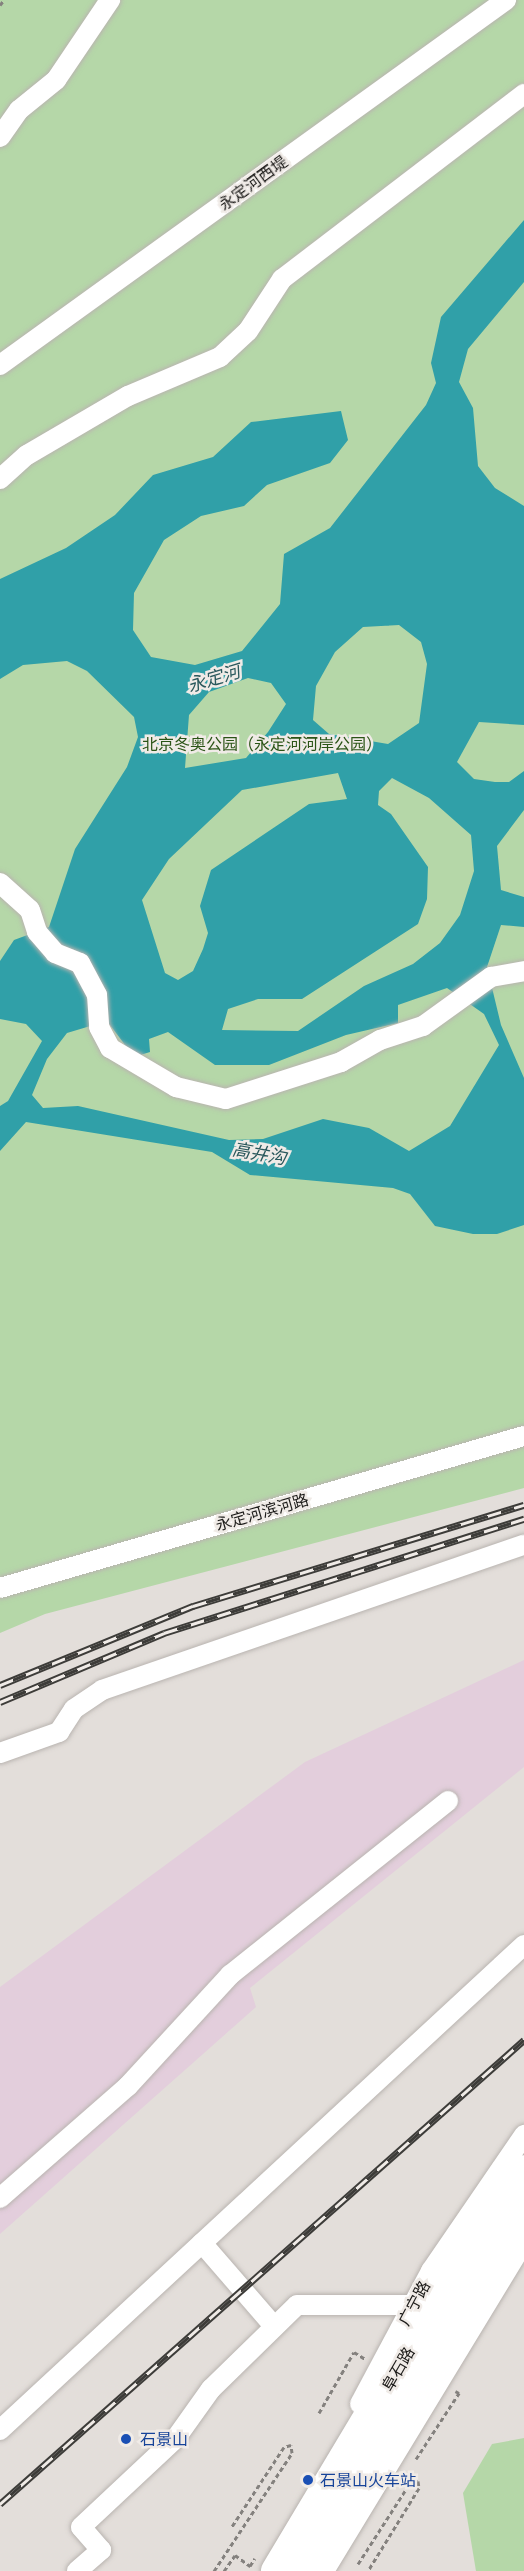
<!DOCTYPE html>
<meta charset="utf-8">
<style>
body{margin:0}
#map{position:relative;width:524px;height:2571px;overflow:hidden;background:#e3deda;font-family:"Archivo Narrow","Noto Sans SC",sans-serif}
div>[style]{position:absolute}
.industrial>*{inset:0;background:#e3cedc}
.green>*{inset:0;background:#b5d7a8}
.water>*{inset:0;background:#30a0a8}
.path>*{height:3px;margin-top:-1.5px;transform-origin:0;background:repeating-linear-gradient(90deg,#84817e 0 4.5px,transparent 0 7.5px)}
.roads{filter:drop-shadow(0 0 2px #b9b4b0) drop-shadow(0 0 2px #b9b4b0)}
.minor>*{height:20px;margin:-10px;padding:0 10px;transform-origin:10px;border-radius:10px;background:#fff}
.highway>*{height:30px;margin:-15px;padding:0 15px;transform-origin:15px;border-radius:15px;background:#fff}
.rail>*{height:7px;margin-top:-3.5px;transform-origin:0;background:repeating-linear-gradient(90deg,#f0ebe7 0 14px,#3d3c39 0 28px);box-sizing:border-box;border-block:2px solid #3d3c39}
.dots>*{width:16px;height:16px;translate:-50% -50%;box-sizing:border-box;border:3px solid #f0ebe7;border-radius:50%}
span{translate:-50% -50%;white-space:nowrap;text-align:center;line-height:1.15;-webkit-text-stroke:5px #f0ebe7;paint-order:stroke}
.street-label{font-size:16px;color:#1b1a18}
.park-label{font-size:16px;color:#2a5416}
.transit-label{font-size:16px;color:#164399}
.left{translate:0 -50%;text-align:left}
.water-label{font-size:18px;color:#2a585c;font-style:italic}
</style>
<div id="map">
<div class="industrial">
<div style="clip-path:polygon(524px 1660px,524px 1767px,250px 1988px,256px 2007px,0 2234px,0 1987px,305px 1762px)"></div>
</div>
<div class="green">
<div style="clip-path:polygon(0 0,524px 0,524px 1488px,45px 1614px,0 1633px)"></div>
<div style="clip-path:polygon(524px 2438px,524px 2571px,476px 2571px,463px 2493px,492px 2444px)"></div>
</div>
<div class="water">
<div style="clip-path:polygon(evenodd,524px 220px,524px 282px,468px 349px,459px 382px,473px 408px,478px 466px,495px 488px,524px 506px,524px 725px,479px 722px,457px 762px,474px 779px,495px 782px,509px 782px,524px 771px,524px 810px,497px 846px,501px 890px,524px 897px,524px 927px,501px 925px,487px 967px,501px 1025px,524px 1078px,524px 1225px,497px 1234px,473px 1234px,435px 1226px,410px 1194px,393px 1188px,250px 1175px,212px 1152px,26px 1122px,0 1151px,0 1106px,8px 1101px,42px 1041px,26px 1024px,0 1019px,0 961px,14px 940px,49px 927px,75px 849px,127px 767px,138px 737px,134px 717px,87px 671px,67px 661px,23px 665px,0 679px,0 579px,66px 548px,115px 515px,153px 475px,213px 457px,251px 422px,341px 411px,348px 440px,330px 463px,267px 485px,244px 506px,201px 516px,164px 540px,134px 593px,133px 630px,151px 657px,195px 665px,242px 651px,280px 604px,284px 554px,330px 528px,426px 405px,436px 383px,431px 363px,441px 317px,524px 220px,399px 625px,421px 642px,427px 664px,419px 723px,388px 744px,329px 734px,313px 720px,316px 686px,335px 652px,363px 627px,399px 625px,524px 220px,248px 678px,271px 683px,286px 704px,268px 732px,246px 758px,185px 768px,189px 715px,209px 692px,248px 678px,524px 220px,338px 773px,347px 799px,309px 804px,211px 870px,200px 906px,208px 933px,203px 949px,193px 971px,178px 980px,165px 973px,142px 900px,169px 859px,242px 790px,338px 773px,524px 220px,392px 778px,429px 798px,471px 835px,474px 871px,460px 915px,440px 943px,413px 964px,364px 986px,298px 1031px,222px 1030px,228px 1009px,258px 999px,302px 999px,418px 924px,427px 899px,428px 867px,391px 814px,378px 805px,379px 791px,392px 778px,524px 220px,447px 988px,484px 1014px,499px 1045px,450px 1126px,409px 1151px,369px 1128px,323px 1119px,263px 1139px,229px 1140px,78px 1106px,43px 1108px,32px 1095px,47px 1059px,67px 1033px,107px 1021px,134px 1057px,150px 1052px,149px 1039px,168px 1032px,215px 1065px,269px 1065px,346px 1035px,398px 1023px,398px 1005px,447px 988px)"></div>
</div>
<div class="path">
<div style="left:0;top:5px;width:6px;rotate:-51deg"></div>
<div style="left:319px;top:2413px;width:70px;rotate:-60.2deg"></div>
<div style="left:354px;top:2352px;width:13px;rotate:32deg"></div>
<div style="left:416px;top:2459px;width:79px;rotate:-56.9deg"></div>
<div style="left:459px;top:2393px;width:4px;rotate:-153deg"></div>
<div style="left:358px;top:2564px;width:96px;rotate:-57.3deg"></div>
<div style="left:410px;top:2483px;width:8px;rotate:-14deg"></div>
<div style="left:418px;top:2481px;width:7px;rotate:82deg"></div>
<div style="left:419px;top:2488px;width:97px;rotate:121.6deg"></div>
<div style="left:214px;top:2571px;width:141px;rotate:-56.5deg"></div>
<div style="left:292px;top:2453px;width:8px;rotate:-97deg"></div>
<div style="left:291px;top:2445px;width:7px;rotate:164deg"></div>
<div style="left:284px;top:2447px;width:97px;rotate:123.2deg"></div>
<div style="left:224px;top:2571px;width:19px;rotate:-55deg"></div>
<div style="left:235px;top:2555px;width:19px;rotate:36deg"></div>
<div style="left:250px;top:2566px;width:9px;rotate:-58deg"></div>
</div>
<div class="roads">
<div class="minor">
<div style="left:0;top:137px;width:33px;rotate:-55deg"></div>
<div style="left:19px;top:110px;width:48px;rotate:-39deg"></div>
<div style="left:56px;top:80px;width:97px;rotate:-56deg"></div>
<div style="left:0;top:365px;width:624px;rotate:-35.8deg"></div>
<div style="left:0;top:479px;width:36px;rotate:-42deg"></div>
<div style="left:27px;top:455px;width:117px;rotate:-30.3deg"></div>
<div style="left:128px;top:396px;width:100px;rotate:-23deg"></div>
<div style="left:220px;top:357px;width:38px;rotate:-43deg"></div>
<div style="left:248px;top:331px;width:62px;rotate:-56.8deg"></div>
<div style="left:282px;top:279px;width:305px;rotate:-37.4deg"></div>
<div style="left:0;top:883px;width:40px;rotate:42deg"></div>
<div style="left:30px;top:910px;width:23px;rotate:72deg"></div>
<div style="left:37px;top:932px;width:28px;rotate:49deg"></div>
<div style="left:55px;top:953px;width:27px;rotate:22deg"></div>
<div style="left:80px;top:963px;width:36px;rotate:62deg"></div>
<div style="left:97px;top:995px;width:32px;rotate:86deg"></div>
<div style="left:99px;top:1027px;width:24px;rotate:62deg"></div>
<div style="left:110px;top:1048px;width:77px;rotate:30.6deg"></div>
<div style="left:176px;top:1087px;width:51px;rotate:13.5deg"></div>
<div style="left:226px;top:1099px;width:121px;rotate:-17.8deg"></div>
<div style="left:341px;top:1062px;width:45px;rotate:-29.4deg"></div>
<div style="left:380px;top:1040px;width:45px;rotate:-18deg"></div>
<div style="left:423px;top:1026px;width:84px;rotate:-35.8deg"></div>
<div style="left:491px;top:977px;width:34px;rotate:-10deg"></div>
<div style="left:0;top:1588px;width:546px;rotate:-16.18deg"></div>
<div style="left:0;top:1753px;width:63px;rotate:-19.6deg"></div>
<div style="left:59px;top:1732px;width:27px;rotate:-57deg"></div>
<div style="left:74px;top:1709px;width:34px;rotate:-34deg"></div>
<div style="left:102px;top:1690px;width:446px;rotate:-19deg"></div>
<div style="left:0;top:2198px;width:170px;rotate:-41.2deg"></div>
<div style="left:128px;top:2086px;width:151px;rotate:-47.4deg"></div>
<div style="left:230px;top:1975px;width:279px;rotate:-38.6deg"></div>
<div style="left:202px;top:2243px;width:108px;rotate:49.1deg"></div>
<div style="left:360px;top:2404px;width:151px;rotate:-61.9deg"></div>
<div style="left:431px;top:2271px;width:165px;rotate:-55.6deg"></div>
<div style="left:0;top:2430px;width:714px;rotate:-42.79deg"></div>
<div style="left:77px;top:2571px;width:32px;rotate:-41deg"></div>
<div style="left:101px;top:2550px;width:30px;rotate:-131deg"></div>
<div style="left:81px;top:2527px;width:130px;rotate:-43.1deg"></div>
<div style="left:176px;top:2438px;width:60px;rotate:-54.5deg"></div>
<div style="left:211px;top:2389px;width:120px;rotate:-44.3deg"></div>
<div style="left:297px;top:2305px;width:116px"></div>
<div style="left:324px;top:2571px;width:385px;rotate:-58.7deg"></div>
</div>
<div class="highway">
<div style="left:276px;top:2571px;width:333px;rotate:-59.1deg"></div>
<div style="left:447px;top:2285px;width:138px;rotate:-56.2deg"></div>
<div style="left:305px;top:2571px;width:323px;rotate:-59.7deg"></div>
<div style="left:468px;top:2292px;width:99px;rotate:-55.7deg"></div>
</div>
</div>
<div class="rail">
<div style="left:0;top:1685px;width:209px;rotate:-22.3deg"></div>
<div style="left:193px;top:1606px;width:346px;rotate:-17deg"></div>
<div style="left:0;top:1702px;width:178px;rotate:-22.8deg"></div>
<div style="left:164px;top:1633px;width:378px;rotate:-17.6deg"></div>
<div style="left:0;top:2504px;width:700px;rotate:-41.52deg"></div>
</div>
<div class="dots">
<div style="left:126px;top:2439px;background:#1a4fb4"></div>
<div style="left:308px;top:2480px;background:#1a4fb4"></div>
</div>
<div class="street-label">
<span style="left:253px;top:183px;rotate:-36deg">永定河西堤</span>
<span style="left:262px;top:1512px;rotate:-16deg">永定河滨河路</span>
<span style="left:414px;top:2303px;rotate:-62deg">广宁路</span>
<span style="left:398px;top:2369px;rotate:-60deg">阜石路</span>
</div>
<div class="park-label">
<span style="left:262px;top:744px">北京冬奥公园（永定河河岸公园）</span>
</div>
<div class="transit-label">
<span class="left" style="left:140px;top:2439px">石景山</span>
<span class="left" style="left:320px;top:2480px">石景山火车站</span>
</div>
<div class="water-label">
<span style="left:214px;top:679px;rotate:-17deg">永定河</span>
<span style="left:259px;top:1154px;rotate:10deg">高井沟</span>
</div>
</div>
